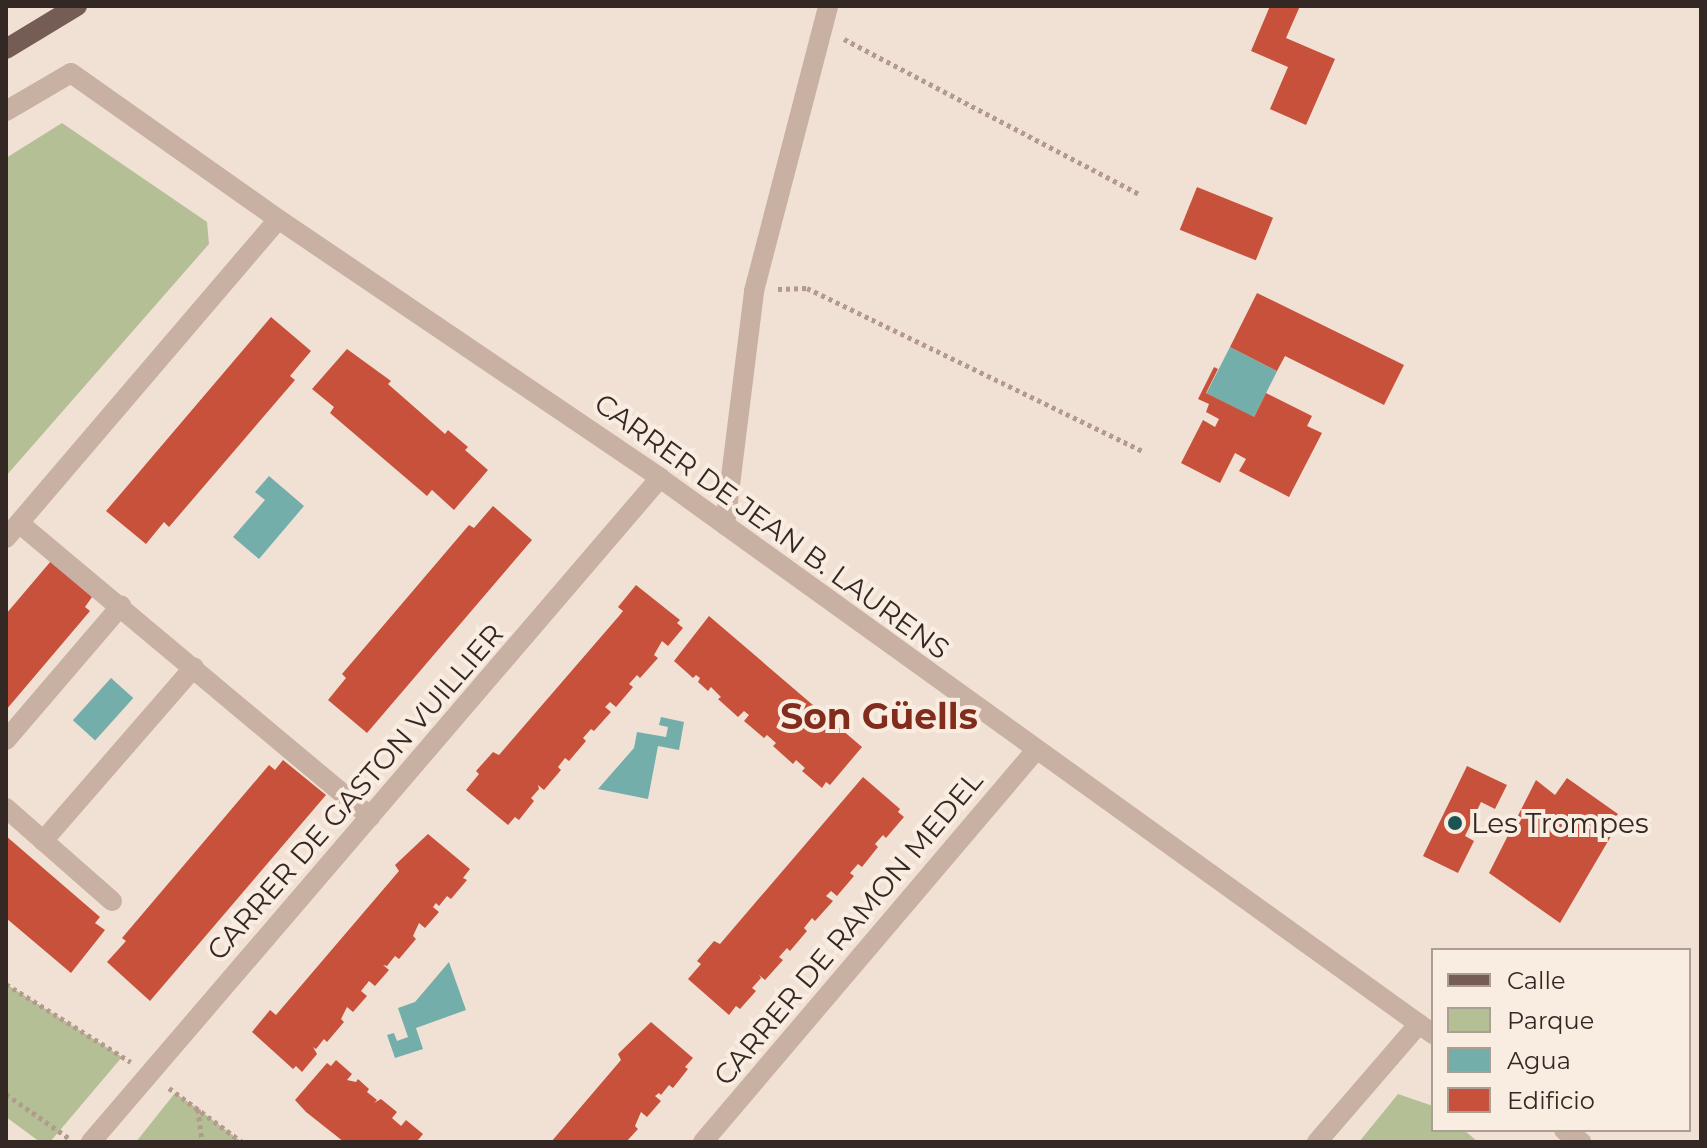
<!DOCTYPE html>
<meta charset="utf-8">
<style>
body{margin:0}
#map{position:relative;width:1707px;height:1148px;overflow:hidden;background:#f1e1d5;font-family:Montserrat,sans-serif}
div>[style]{position:absolute}
.green>*{inset:0;background:#b5bf96}
.water>*{inset:0;background:#74aeab;transform-origin:0 0}
.building>*{inset:0;background:#c8513c;transform-origin:0 0}
.path>*{height:5px;margin-top:-2.5px;transform-origin:0;background:repeating-linear-gradient(90deg,#b49a8c 0 4px,transparent 0 8px)}
.minor>*{height:20px;margin:-10px;padding:0 10px;transform-origin:10px;border-radius:10px;background:#c8b0a2}
.primary>*{height:20px;margin:-10px;padding:0 10px;transform-origin:10px;border-radius:10px;background:#755d55}
.dots>*{width:22px;height:22px;translate:-50% -50%;box-sizing:border-box;border:4px solid #f9ece1;border-radius:50%}
span{translate:-50% -50%;white-space:nowrap;text-align:center;line-height:1.15;-webkit-text-stroke:8px #f9ece1;paint-order:stroke}
.street-label{font-size:28px;color:#332824}
.poi-label{font-size:28px;color:#332824}
.left{translate:0 -50%;text-align:left}
.district-label{font-size:36px;color:#822c1d;font-weight:700}
.frame{position:absolute;inset:0;border:8px solid #332824;pointer-events:none}
.legend{position:absolute;left:1431px;top:948px;width:260px;height:184px;box-sizing:border-box;background:#f9ece1;border:2px solid #aa9e95;margin:0;padding:10px 14px;list-style:none;font-size:24px;color:#332824}
.legend li{display:flex;align-items:center;gap:16px;height:40px}
.legend b{width:40px;border:2px solid #aa9e95}
</style>
<div id="map">
<div class="green">
<div style="clip-path:polygon(62px 123px,207px 222px,209px 244px,6px 476px,6px 158px)"></div>
<div style="clip-path:polygon(6px 984px,122px 1057px,50px 1142px,40px 1142px,6px 1117px)"></div>
<div style="clip-path:polygon(175px 1093px,198px 1109px,242px 1142px,136px 1142px)"></div>
<div style="clip-path:polygon(1398px 1094px,1433px 1106px,1433px 1130px,1464px 1130px,1478px 1142px,1359px 1142px)"></div>
</div>
<div class="water">
<div style="left:1230px;top:347px;width:53px;height:52px;rotate:27deg"></div>
<div style="clip-path:polygon(269px 476px,304px 506px,259px 559px,233px 537px,265px 500px,255px 492px)"></div>
<div style="left:111px;top:678px;width:30px;height:57px;rotate:42deg"></div>
<div style="clip-path:polygon(661px 717px,684px 722px,679px 750px,658px 746px,648px 799px,598px 789px,634px 748px,637px 732px,666px 737px,668px 727px,659px 725px)"></div>
<div style="clip-path:polygon(449px 962px,466px 1010px,416px 1028px,423px 1049px,395px 1058px,387px 1035px,394px 1033px,397px 1041px,408px 1037px,398px 1008px,415px 1002px)"></div>
</div>
<div class="building">
<div style="clip-path:polygon(1270px 6px,1300px 6px,1286px 38px,1335px 59px,1306px 125px,1270px 109px,1288px 67px,1251px 51px)"></div>
<div style="left:1197px;top:187px;width:82px;height:46px;rotate:22deg"></div>
<div style="clip-path:polygon(1257px 293px,1404px 365px,1384px 405px,1285px 356px,1277px 371px,1230px 347px)"></div>
<div style="clip-path:polygon(271px 317px,311px 351px,290px 376px,295px 380px,169px 527px,164px 522px,146px 544px,106px 511px)"></div>
<div style="clip-path:polygon(347px 349px,391px 381px,388px 384px,445px 434px,448px 430px,468px 447px,465px 450px,488px 470px,454px 510px,432px 490px,427px 496px,330px 413px,334px 407px,312px 389px)"></div>
<div style="clip-path:polygon(1214px 367px,1218px 369px,1206px 393px,1254px 417px,1266px 393px,1312px 416px,1307px 426px,1322px 433px,1289px 497px,1239px 471px,1246px 459px,1235px 453px,1220px 483px,1181px 463px,1203px 420px,1215px 427px,1219px 419px,1206px 412px,1209px 404px,1198px 399px)"></div>
<div style="clip-path:polygon(493px 506px,532px 540px,367px 733px,328px 700px,346px 678px,342px 674px,469px 525px,474px 528px)"></div>
<div style="clip-path:polygon(51px 561px,92px 597px,85px 607px,90px 611px,6px 710px,6px 614px)"></div>
<div style="clip-path:polygon(636px 585px,680px 620px,677px 623px,683px 628px,668px 646px,662px 641px,654px 655px,658px 658px,640px 678px,637px 675px,629px 684px,633px 687px,616px 707px,610px 702px,605px 707px,611px 712px,594px 731px,591px 729px,583px 738px,586px 741px,569px 761px,565px 758px,558px 767px,561px 770px,544px 790px,538px 785px,539px 789px,531px 798px,534px 801px,519px 820px,515px 817px,508px 825px,466px 790px,479px 774px,476px 771px,493px 752px,499px 755px,619px 616px,623px 611px,618px 607px)"></div>
<div style="clip-path:polygon(709px 616px,862px 747px,830px 785px,826px 782px,822px 788px,802px 771px,805px 768px,796px 760px,793px 764px,773px 746px,776px 743px,767px 735px,764px 738px,744px 721px,749px 715px,744px 711px,738px 717px,718px 699px,721px 697px,711px 687px,708px 691px,698px 682px,700px 678px,696px 675px,693px 678px,674px 661px)"></div>
<div style="clip-path:polygon(283px 760px,326px 795px,150px 1001px,107px 962px,126px 941px,122px 938px,269px 765px,275px 770px)"></div>
<div style="clip-path:polygon(1467px 766px,1507px 785px,1495px 809px,1481px 802px,1465px 836px,1474px 841px,1458px 873px,1423px 856px)"></div>
<div style="clip-path:polygon(863px 777px,900px 809px,898px 812px,904px 817px,886px 838px,883px 835px,875px 844px,878px 847px,862px 867px,858px 864px,850px 873px,854px 876px,837px 896px,831px 891px,826px 896px,833px 901px,815px 921px,812px 918px,804px 928px,807px 931px,790px 951px,787px 948px,779px 957px,783px 960px,765px 980px,759px 975px,761px 978px,752px 988px,756px 991px,740px 1009px,736px 1006px,729px 1015px,688px 979px,701px 964px,697px 961px,714px 941px,720px 944px)"></div>
<div style="clip-path:polygon(1567px 778px,1618px 814px,1606px 827px,1614px 831px,1560px 923px,1489px 873px,1536px 780px,1555px 795px)"></div>
<div style="clip-path:polygon(428px 834px,470px 869px,463px 878px,467px 880px,451px 899px,447px 896px,439px 906px,436px 903px,433px 907px,439px 912px,425px 928px,419px 923px,413px 936px,416px 939px,399px 959px,395px 956px,387px 966px,383px 965px,389px 970px,375px 986px,369px 981px,361px 991px,367px 996px,353px 1012px,347px 1007px,341px 1019px,344px 1022px,327px 1042px,324px 1039px,316px 1049px,313px 1047px,317px 1054px,302px 1072px,296px 1066px,293px 1069px,252px 1032px,270px 1010px,276px 1015px,399px 871px,395px 865px)"></div>
<div style="clip-path:polygon(6px 836px,100px 917px,95px 923px,105px 930px,71px 973px,6px 918px)"></div>
<div style="clip-path:polygon(651px 1022px,693px 1058px,685px 1067px,688px 1069px,673px 1088px,669px 1085px,661px 1095px,659px 1093px,655px 1096px,661px 1101px,647px 1117px,641px 1112px,635px 1126px,638px 1129px,626px 1142px,551px 1142px,621px 1060px,618px 1054px)"></div>
<div style="clip-path:polygon(336px 1060px,352px 1074px,347px 1080px,356px 1082px,358px 1079px,369px 1089px,367px 1092px,377px 1100px,374px 1103px,381px 1099px,397px 1112px,392px 1118px,401px 1126px,406px 1120px,423px 1134px,418px 1140px,420px 1142px,344px 1142px,306px 1112px,295px 1100px,327px 1063px,331px 1066px)"></div>
</div>
<div class="path">
<div style="left:844px;top:39px;width:335px;rotate:27.7deg"></div>
<div style="left:778px;top:289px;width:29px;rotate:-2deg"></div>
<div style="left:807px;top:288px;width:373px;rotate:25.9deg"></div>
<div style="left:6px;top:984px;width:147px;rotate:32deg"></div>
<div style="left:169px;top:1088px;width:91px;rotate:36.5deg"></div>
<div style="left:6px;top:1094px;width:78px;rotate:35.1deg"></div>
<div style="left:198px;top:1109px;width:33px;rotate:83deg"></div>
</div>
<div class="minor">
<div style="left:6px;top:111px;width:75px;rotate:-30.3deg"></div>
<div style="left:71px;top:73px;width:253px;rotate:35.2deg"></div>
<div style="left:278px;top:219px;width:462px;rotate:34.1deg"></div>
<div style="left:660px;top:478px;width:952px;rotate:35.73deg"></div>
<div style="left:19px;top:523px;width:458px;rotate:39.9deg"></div>
<div style="left:725px;top:525px;width:236px;rotate:-82.9deg"></div>
<div style="left:754px;top:291px;width:294px;rotate:-75.4deg"></div>
<div style="left:6px;top:538px;width:419px;rotate:-49.5deg"></div>
<div style="left:6px;top:740px;width:177px;rotate:-49.4deg"></div>
<div style="left:6px;top:808px;width:141px;rotate:41.3deg"></div>
<div style="left:43px;top:841px;width:230px;rotate:-49deg"></div>
<div style="left:1564px;top:1130px;width:21px;rotate:35deg"></div>
<div style="left:91px;top:1142px;width:874px;rotate:-49.41deg"></div>
<div style="left:703px;top:1142px;width:514px;rotate:-49.65deg"></div>
<div style="left:1317px;top:1142px;width:156px;rotate:-49.2deg"></div>
</div>
<div class="primary">
<div style="left:6px;top:49px;width:83px;rotate:-31.2deg"></div>
</div>
<div class="dots">
<div style="left:1455px;top:823px;background:#1a5453"></div>
</div>
<div class="street-label">
<span style="left:772px;top:526px;rotate:36deg">CARRER DE JEAN B. LAURENS</span>
<span style="left:355px;top:792px;rotate:-49deg">CARRER DE GASTON VUILLIER</span>
<span style="left:848px;top:928px;rotate:-50deg">CARRER DE RAMON MEDEL</span>
</div>
<div class="poi-label">
<span class="left" style="left:1471px;top:823px">Les Trompes</span>
</div>
<div class="district-label">
<span style="left:879px;top:717px">Son Güells</span>
</div>
<div class="frame"></div>
<ul class="legend">
<li><b style="height:10px;background:#755d55"></b>Calle</li>
<li><b style="height:22px;background:#b5bf96"></b>Parque</li>
<li><b style="height:22px;background:#74aeab"></b>Agua</li>
<li><b style="height:22px;background:#c8513c"></b>Edificio</li>
</ul>
</div>
